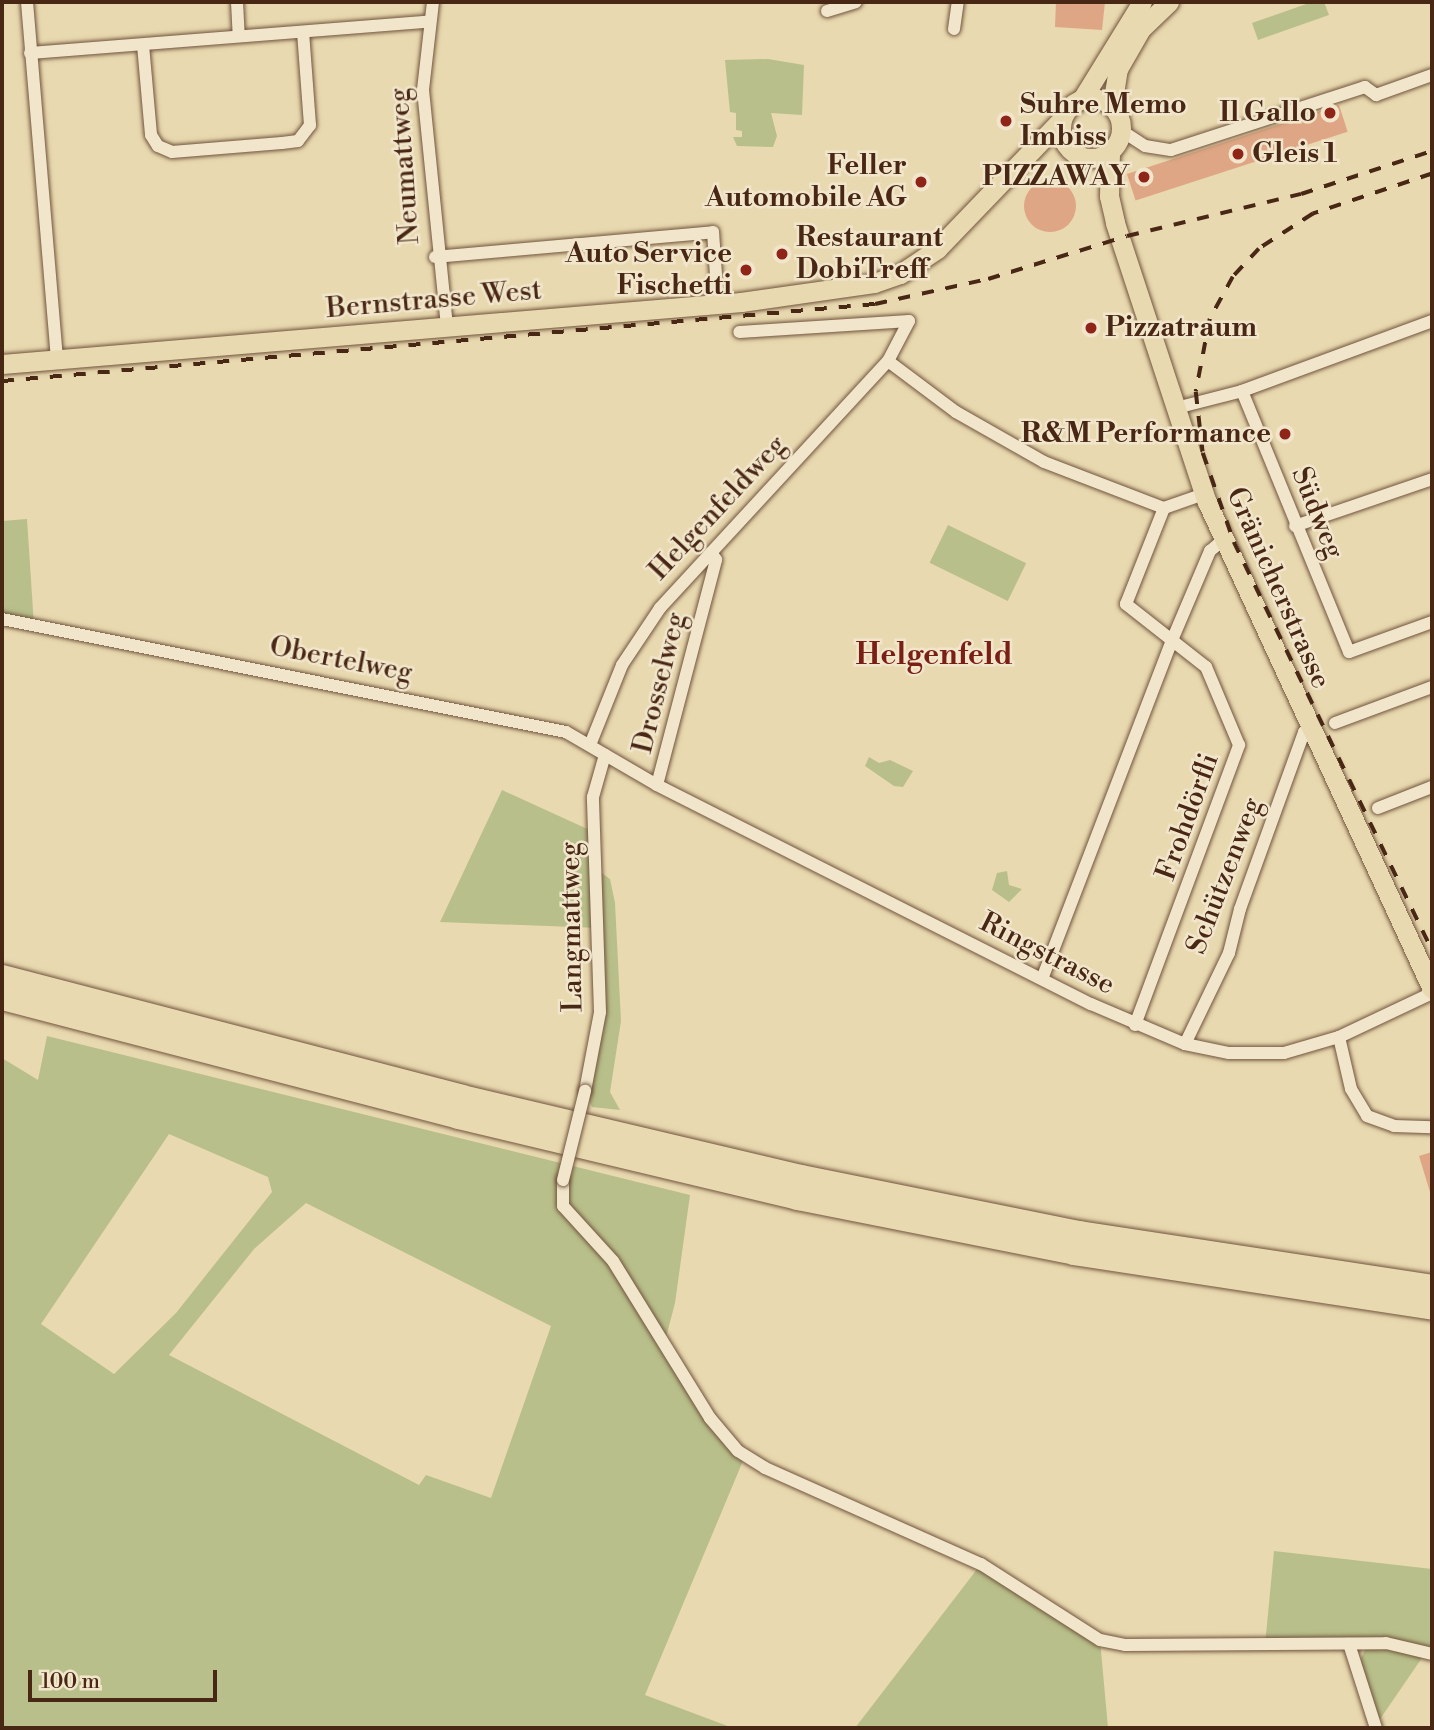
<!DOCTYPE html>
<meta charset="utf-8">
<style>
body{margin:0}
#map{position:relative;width:1434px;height:1730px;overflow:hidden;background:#e9d9b0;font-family:"Libre Bodoni",serif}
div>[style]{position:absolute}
.green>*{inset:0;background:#b8bf8a;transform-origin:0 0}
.building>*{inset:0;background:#dea684;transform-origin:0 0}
.round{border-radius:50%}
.roads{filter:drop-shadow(0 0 2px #71543c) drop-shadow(0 0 2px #71543c)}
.minor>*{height:12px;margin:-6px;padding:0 6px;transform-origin:6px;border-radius:6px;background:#f1e6cc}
.primary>*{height:19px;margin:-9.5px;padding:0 9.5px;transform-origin:9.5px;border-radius:9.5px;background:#e9d9b0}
.primary>.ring{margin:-9.5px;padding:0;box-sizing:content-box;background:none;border:19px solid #e9d9b0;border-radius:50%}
.motorway>*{height:23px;margin:-11.5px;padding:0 11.5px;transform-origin:11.5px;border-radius:11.5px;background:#e9d9b0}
.rail>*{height:3.5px;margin-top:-1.75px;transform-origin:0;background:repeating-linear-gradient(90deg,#492715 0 12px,transparent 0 24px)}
.bridges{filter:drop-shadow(0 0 2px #71543c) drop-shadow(0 0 2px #71543c)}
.minor-bridge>*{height:12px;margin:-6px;padding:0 6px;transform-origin:6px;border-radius:6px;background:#f1e6cc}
.dots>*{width:19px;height:19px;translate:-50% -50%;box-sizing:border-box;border:4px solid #f1e6cc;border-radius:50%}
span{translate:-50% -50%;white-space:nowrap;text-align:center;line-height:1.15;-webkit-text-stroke:5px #f1e6cc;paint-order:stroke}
.poi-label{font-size:28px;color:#492715;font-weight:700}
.left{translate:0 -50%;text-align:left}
.right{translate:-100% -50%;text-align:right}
.street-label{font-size:28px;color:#492715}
.neighbourhood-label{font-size:30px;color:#7a1f14;font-weight:700}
.frame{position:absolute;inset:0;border:4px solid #492715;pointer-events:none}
.scale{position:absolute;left:28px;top:1670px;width:189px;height:32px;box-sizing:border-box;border:4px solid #492715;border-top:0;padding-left:9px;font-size:21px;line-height:24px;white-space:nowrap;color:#492715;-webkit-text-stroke:5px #f1e6cc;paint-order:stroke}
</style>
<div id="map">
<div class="green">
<div style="clip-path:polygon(1312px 2px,1324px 2px,1329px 15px,1258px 40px,1252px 23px)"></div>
<div style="clip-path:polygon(768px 59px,804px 65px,802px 115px,771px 113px,777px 136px,773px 147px,737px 146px,733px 137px,742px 137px,742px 131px,736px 130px,736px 113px,730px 112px,725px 60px)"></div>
<div style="clip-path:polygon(27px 519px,34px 626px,2px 619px,2px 521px)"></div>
<div style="left:948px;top:525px;width:87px;height:42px;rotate:26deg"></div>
<div style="clip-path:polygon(869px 757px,879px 763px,890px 760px,913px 771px,903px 787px,894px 786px,865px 766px)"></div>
<div style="clip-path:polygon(502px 790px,594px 832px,596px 869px,610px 879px,615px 903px,621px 1021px,610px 1092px,620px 1110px,592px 1107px,585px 1091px,595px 1049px,600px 928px,440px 922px)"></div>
<div style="clip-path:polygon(1007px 871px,1009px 885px,1022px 889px,1009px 902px,992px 890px,997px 873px)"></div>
<div style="clip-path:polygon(evenodd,47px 1036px,690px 1195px,675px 1303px,664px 1345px,745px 1456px,645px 1695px,733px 1728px,2px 1728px,2px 1058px,38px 1080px,47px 1036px,169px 1134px,268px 1177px,272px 1192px,176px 1313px,114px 1374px,41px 1324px,169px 1134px,47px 1036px,306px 1203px,551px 1326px,491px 1498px,426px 1475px,419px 1485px,169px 1355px,254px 1249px,306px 1203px)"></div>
<div style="clip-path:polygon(1274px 1551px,1432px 1569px,1432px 1650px,1265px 1645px)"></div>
<div style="clip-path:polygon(981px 1564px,1100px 1640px,1108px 1728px,855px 1728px)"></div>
<div style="clip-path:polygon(1376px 1647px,1424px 1655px,1378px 1722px,1360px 1660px,1365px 1650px)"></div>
</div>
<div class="building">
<div style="clip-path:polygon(1056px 2px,1105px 2px,1102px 30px,1055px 27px)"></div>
<div style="left:1339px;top:105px;width:28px;height:223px;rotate:72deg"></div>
<div class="round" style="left:1024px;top:180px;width:52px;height:52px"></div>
<div style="clip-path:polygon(1432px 1152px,1432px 1192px,1430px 1192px,1419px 1156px)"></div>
</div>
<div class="roads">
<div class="minor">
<div style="left:27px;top:2px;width:359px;rotate:85.2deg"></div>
<div style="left:237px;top:2px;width:34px;rotate:87deg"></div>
<div style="left:433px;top:2px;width:89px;rotate:96.5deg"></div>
<div style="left:423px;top:90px;width:238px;rotate:84.2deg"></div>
<div style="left:827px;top:11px;width:30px;rotate:-17deg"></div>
<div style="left:954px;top:29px;width:27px;rotate:-82deg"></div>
<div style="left:143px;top:45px;width:90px;rotate:84.9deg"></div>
<div style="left:151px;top:135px;width:13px;rotate:58deg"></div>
<div style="left:158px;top:146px;width:15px;rotate:23deg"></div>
<div style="left:172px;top:152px;width:110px;rotate:-4.7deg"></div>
<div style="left:282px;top:143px;width:16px;rotate:-7deg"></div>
<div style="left:298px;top:141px;width:20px;rotate:-53deg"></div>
<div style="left:310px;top:125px;width:93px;rotate:-94.3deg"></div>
<div style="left:30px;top:53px;width:398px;rotate:-4.5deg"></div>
<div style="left:1122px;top:131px;width:27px;rotate:33deg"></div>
<div style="left:1145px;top:146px;width:26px;rotate:9deg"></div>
<div style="left:1171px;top:150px;width:204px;rotate:-18deg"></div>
<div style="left:1365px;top:87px;width:14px;rotate:36deg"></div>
<div style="left:1376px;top:95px;width:59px;rotate:-19.7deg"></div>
<div style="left:435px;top:257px;width:279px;rotate:-5.1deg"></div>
<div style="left:713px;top:232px;width:72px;rotate:86deg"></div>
<div style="left:888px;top:361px;width:85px;rotate:36.9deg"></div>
<div style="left:956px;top:412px;width:101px;rotate:29.6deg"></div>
<div style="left:1044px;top:462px;width:129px;rotate:21deg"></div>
<div style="left:1164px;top:508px;width:42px;rotate:-19.3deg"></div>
<div style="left:1242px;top:391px;width:282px;rotate:67.7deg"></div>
<div style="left:1349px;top:652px;width:88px;rotate:-19.9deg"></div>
<div style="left:1176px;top:408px;width:68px;rotate:-14.4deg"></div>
<div style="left:1242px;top:391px;width:202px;rotate:-20.2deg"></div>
<div style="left:1295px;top:526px;width:145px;rotate:-18.9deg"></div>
<div style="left:2px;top:619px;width:575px;rotate:11.33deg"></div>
<div style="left:566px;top:732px;width:105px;rotate:30.2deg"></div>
<div style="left:657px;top:785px;width:486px;rotate:26.8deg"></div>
<div style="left:1091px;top:1004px;width:102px;rotate:23.1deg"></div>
<div style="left:1185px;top:1044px;width:45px;rotate:11.6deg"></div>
<div style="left:1229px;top:1053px;width:55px"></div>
<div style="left:1284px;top:1053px;width:57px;rotate:-16.2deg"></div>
<div style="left:1339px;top:1037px;width:103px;rotate:-25.3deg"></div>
<div style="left:1335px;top:723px;width:103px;rotate:-20.4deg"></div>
<div style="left:590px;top:745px;width:86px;rotate:-68.2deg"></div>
<div style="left:622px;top:665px;width:69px;rotate:-56.3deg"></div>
<div style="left:660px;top:608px;width:336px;rotate:-47.3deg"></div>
<div style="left:888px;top:361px;width:45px;rotate:-62.3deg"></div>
<div style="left:909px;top:321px;width:170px;rotate:176.3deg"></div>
<div style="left:657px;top:785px;width:233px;rotate:-75.3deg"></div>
<div style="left:716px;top:560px;width:9px;rotate:-122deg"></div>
<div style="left:1378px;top:808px;width:58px;rotate:-21.3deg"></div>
<div style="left:1042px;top:979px;width:365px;rotate:-69deg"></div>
<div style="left:1173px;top:638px;width:95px;rotate:-67deg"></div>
<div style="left:1210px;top:551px;width:16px;rotate:-40deg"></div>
<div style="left:1135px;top:1025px;width:299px;rotate:-69.6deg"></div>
<div style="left:1239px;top:745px;width:85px;rotate:-112.9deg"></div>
<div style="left:1206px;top:667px;width:102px;rotate:-141.8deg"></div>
<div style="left:1126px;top:604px;width:103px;rotate:-68.4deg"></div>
<div style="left:1339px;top:1037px;width:53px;rotate:77deg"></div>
<div style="left:1351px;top:1089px;width:31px;rotate:59deg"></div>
<div style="left:1367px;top:1116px;width:29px;rotate:20deg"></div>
<div style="left:1394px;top:1126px;width:38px;rotate:2deg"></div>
<div style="left:1185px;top:1044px;width:101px;rotate:-64.2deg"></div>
<div style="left:1229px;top:953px;width:45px;rotate:-76deg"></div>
<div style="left:1240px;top:909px;width:188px;rotate:-70.1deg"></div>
<div style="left:1304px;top:732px;width:8px;rotate:-45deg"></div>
<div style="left:585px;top:1091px;width:80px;rotate:-79.2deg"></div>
<div style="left:600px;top:1012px;width:215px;rotate:-91.9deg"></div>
<div style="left:593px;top:797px;width:44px;rotate:-74.1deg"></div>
<div style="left:563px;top:1180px;width:26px;rotate:90deg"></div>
<div style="left:563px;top:1206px;width:74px;rotate:47.7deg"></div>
<div style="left:613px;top:1261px;width:185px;rotate:58.3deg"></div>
<div style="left:710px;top:1418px;width:43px;rotate:49.7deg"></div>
<div style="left:738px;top:1451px;width:32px;rotate:32deg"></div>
<div style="left:765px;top:1468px;width:236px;rotate:24deg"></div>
<div style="left:981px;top:1564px;width:141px;rotate:32.6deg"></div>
<div style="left:1100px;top:1640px;width:25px;rotate:11deg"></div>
<div style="left:1125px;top:1645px;width:261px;rotate:-0.4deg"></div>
<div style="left:1386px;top:1643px;width:47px;rotate:13.4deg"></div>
<div style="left:1349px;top:1644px;width:88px;rotate:72.2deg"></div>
</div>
<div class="primary">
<div class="ring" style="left:1061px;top:98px;width:41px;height:41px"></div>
<div style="left:1082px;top:99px;width:114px;rotate:-58.3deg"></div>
<div style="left:1112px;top:106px;width:37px;rotate:-81deg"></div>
<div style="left:1118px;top:69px;width:46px;rotate:-60.1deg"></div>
<div style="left:1141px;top:29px;width:39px;rotate:-44deg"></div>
<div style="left:1110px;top:152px;width:44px;rotate:91.3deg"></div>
<div style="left:1109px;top:196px;width:28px;rotate:77deg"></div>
<div style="left:1115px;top:223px;width:294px;rotate:71.8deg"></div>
<div style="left:1207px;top:502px;width:536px;rotate:65.2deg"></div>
<div style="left:2px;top:364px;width:742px;rotate:-4.8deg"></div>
<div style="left:741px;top:302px;width:134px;rotate:-8.1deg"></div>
<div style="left:874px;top:283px;width:28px;rotate:-19deg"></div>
<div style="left:900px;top:274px;width:45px;rotate:-34deg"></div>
<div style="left:937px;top:249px;width:180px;rotate:-46.1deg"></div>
</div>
<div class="motorway">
<div style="left:2px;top:976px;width:475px;rotate:14.6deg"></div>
<div style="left:462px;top:1096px;width:348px;rotate:13.3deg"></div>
<div style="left:801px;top:1176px;width:284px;rotate:11.4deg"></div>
<div style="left:1079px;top:1232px;width:357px;rotate:8.7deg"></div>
<div style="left:2px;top:998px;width:471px;rotate:14.6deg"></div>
<div style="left:458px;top:1117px;width:349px;rotate:13.4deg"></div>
<div style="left:797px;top:1198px;width:282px;rotate:11.2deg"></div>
<div style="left:1074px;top:1253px;width:362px;rotate:8.7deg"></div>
</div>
</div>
<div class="rail">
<div style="left:1432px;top:174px;width:126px;rotate:161.4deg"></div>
<div style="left:1313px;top:214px;width:64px;rotate:147.1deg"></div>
<div style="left:1259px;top:249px;width:38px;rotate:133deg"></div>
<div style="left:1233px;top:277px;width:48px;rotate:118.7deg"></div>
<div style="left:1210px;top:319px;width:74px;rotate:100.9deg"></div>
<div style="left:1196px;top:392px;width:61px;rotate:83.5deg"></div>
<div style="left:1203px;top:453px;width:94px;rotate:70.8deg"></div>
<div style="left:1234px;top:542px;width:454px;rotate:64.1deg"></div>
<div style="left:2px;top:381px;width:876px;rotate:-5.04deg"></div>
<div style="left:875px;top:304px;width:116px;rotate:-12.5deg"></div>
<div style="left:988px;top:279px;width:145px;rotate:-17.2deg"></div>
<div style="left:1127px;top:236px;width:179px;rotate:-13.6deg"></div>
<div style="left:1301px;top:194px;width:138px;rotate:-18.2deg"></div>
</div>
<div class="bridges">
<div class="minor-bridge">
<div style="left:563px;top:1180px;width:92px;rotate:-76.1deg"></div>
</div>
</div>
<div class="dots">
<div style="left:1330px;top:113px;background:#8f2418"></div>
<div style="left:1006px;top:121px;background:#8f2418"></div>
<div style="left:1238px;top:154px;background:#8f2418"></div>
<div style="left:1144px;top:177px;background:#8f2418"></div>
<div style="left:921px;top:182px;background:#8f2418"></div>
<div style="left:782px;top:254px;background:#8f2418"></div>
<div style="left:746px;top:270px;background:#8f2418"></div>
<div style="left:1091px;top:328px;background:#8f2418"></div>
<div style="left:1285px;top:434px;background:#8f2418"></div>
</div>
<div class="poi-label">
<span class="left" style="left:1020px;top:121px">Suhre Memo<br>Imbiss</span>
<span class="right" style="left:1316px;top:113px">Il Gallo</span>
<span class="left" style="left:1252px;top:154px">Gleis 1</span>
<span class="right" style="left:907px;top:182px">Feller<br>Automobile AG</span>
<span class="right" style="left:1130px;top:177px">PIZZAWAY</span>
<span class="left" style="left:796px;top:254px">Restaurant<br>DobiTreff</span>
<span class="right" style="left:732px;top:270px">Auto Service<br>Fischetti</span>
<span class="left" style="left:1105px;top:328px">Pizzatraum</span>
<span class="right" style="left:1271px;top:434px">R&amp;M Performance</span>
</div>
<div class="street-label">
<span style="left:405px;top:166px;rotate:-94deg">Neumattweg</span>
<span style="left:434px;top:300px;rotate:-5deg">Bernstrasse West</span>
<span style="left:718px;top:508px;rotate:-47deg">Helgenfeldweg</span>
<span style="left:1317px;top:513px;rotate:68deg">Südweg</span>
<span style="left:1278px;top:588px;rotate:66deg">Gränicherstrasse</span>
<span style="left:341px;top:660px;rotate:11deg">Obertelweg</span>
<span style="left:660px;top:683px;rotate:-76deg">Drosselweg</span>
<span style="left:1188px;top:817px;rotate:-70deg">Frohdörfli</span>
<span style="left:1225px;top:876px;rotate:-69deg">Schützenweg</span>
<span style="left:572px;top:927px;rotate:-91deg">Langmattweg</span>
<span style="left:1047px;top:954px;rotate:27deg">Ringstrasse</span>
</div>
<div class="neighbourhood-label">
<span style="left:934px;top:655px">Helgenfeld</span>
</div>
<div class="frame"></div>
<div class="scale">100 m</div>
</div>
